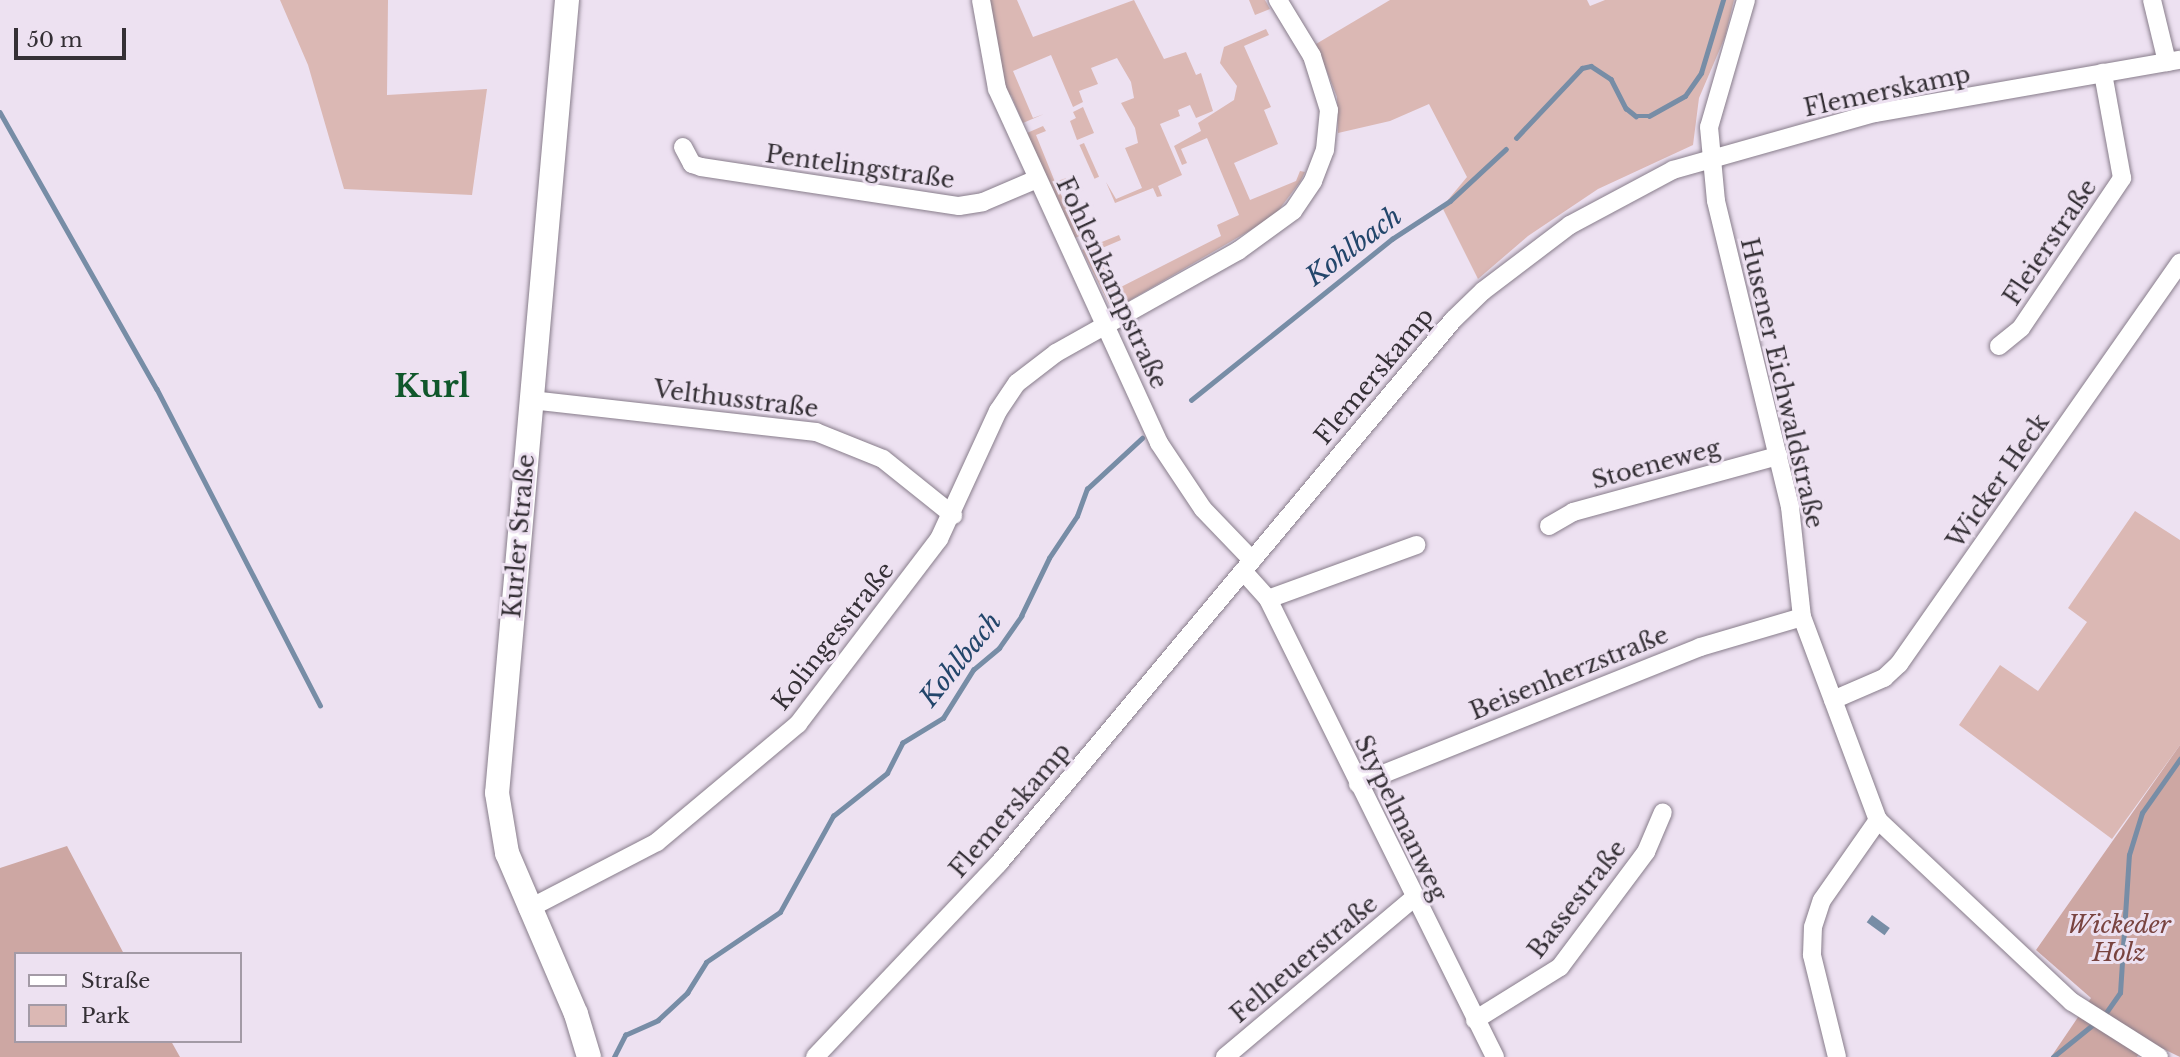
<!DOCTYPE html>
<meta charset="utf-8">
<style>
body{margin:0}
#map{position:relative;width:2180px;height:1057px;overflow:hidden;background:#ede1f1;font-family:"Libre Baskerville",serif}
div>[style]{position:absolute}
.green>*{inset:0;background:#dbb8b4;transform-origin:0 0}
.forest>*{inset:0;background:#cda7a3}
.water>*{inset:0;background:#778da6;transform-origin:0 0}
.stream>*{height:4.5px;margin:-2.25px;padding:0 2.25px;transform-origin:2.25px;border-radius:2.25px;background:#778da6}
.roads{filter:drop-shadow(0 0 2px #887d8b) drop-shadow(0 0 2px #887d8b)}
.street>*{height:18px;margin:-9px;padding:0 9px;transform-origin:9px;border-radius:9px;background:#fff}
.secondary>*{height:24px;margin:-12px;padding:0 12px;transform-origin:12px;border-radius:12px;background:#fff}
span{translate:-50% -50%;white-space:nowrap;text-align:center;line-height:1.15;-webkit-text-stroke:6px #ede1f1;paint-order:stroke}
.street-label{font-size:24px;color:#353036}
.park-label{font-size:24px;color:#794440;font-style:italic}
.water-label{font-size:26px;color:#23466b;font-style:italic}
.district-label{font-size:32px;color:#10572b;font-weight:700}
.legend{position:absolute;left:14px;top:952px;width:228px;height:91px;box-sizing:border-box;background:#ede1f1;border:2px solid #a39aa6;margin:0;padding:9px 12px;list-style:none;font-size:21px;color:#353036}
.legend li{display:flex;align-items:center;gap:14px;height:35px}
.legend b{width:35px;border:2px solid #a39aa6}
.scale{position:absolute;left:14px;top:28px;width:112px;height:32px;box-sizing:border-box;border:4px solid #353036;border-top:0;padding-left:9px;font-size:21px;line-height:24px;white-space:nowrap;color:#353036;-webkit-text-stroke:5px #ede1f1;paint-order:stroke}
</style>
<div id="map">
<div class="green">
<div style="clip-path:polygon(280px 0,388px 0,387px 95px,487px 89px,472px 195px,344px 189px,308px 65px)"></div>
<div style="clip-path:polygon(989px 0,1017px 0,1033px 37px,1134px 0,1164px 59px,1186px 52px,1196px 75px,1201px 73px,1213px 111px,1196px 118px,1190px 105px,1178px 110px,1180px 116px,1160px 124px,1182px 175px,1158px 186px,1162px 196px,1157px 197px,1153px 188px,1115px 203px,1106px 182px,1116px 199px,1142px 188px,1125px 148px,1138px 143px,1135px 128px,1121px 103px,1134px 98px,1131px 82px,1117px 58px,1091px 68px,1098px 84px,1079px 91px,1083px 102px,1073px 107px,1051px 55px,1013px 71px,1033px 118px,1044px 114px,1023px 123px,1011px 95px,1006px 96px)"></div>
<div style="clip-path:polygon(1249px 0,1265px 0,1270px 9px,1255px 15px)"></div>
<div style="clip-path:polygon(1390px 0,1587px 0,1590px 6px,1605px 0,1734px 0,1725px 37px,1699px 98px,1693px 145px,1598px 189px,1528px 236px,1478px 279px,1442px 207px,1467px 177px,1429px 104px,1390px 121px,1338px 133px,1337px 97px,1316px 44px)"></div>
<div style="clip-path:polygon(1266px 29px,1269px 35px,1244px 46px,1271px 107px,1264px 110px,1278px 144px,1234px 163px,1250px 200px,1296px 181px,1300px 171px,1305px 172px,1300px 182px,1278px 211px,1261px 224px,1120px 306px,1109px 304px,1082px 250px,1119px 235px,1121px 240px,1095px 251px,1115px 290px,1221px 236px,1217px 225px,1239px 215px,1207px 138px,1181px 149px,1187px 163px,1182px 165px,1174px 146px,1201px 131px,1198px 123px,1234px 100px,1237px 86px,1220px 63px,1224px 47px)"></div>
<div style="clip-path:polygon(1083px 107px,1094px 133px,1077px 140px,1070px 121px,1076px 118px,1073px 112px)"></div>
<div style="clip-path:polygon(1043px 126px,1046px 131px,1036px 135px,1055px 182px,1066px 178px,1068px 182px,1058px 187px,1075px 229px,1086px 225px,1089px 232px,1075px 238px,1027px 133px)"></div>
<div style="left:1084px;top:143px;width:37px;height:5px;rotate:66deg"></div>
<div style="clip-path:polygon(2135px 511px,2180px 540px,2180px 745px,2112px 839px,1959px 725px,2000px 665px,2038px 691px,2087px 622px,2068px 608px)"></div>
</div>
<div class="forest">
<div style="clip-path:polygon(2180px 745px,2180px 1057px,2147px 1041px,2137px 1057px,2051px 1057px,2091px 998px,2036px 950px)"></div>
<div style="clip-path:polygon(67px 846px,124px 954px,16px 954px,16px 1041px,171px 1041px,180px 1057px,0 1057px,0 868px)"></div>
</div>
<div class="water">
<div style="left:1872px;top:915px;width:22px;height:9px;rotate:36deg"></div>
</div>
<div class="stream">
<div style="left:0;top:112px;width:318px;rotate:60.5deg"></div>
<div style="left:157px;top:389px;width:356px;rotate:62.7deg"></div>
<div style="left:1516px;top:138px;width:96px;rotate:-46.7deg"></div>
<div style="left:1582px;top:68px;width:9px;rotate:-13deg"></div>
<div style="left:1591px;top:66px;width:24px;rotate:33deg"></div>
<div style="left:1611px;top:79px;width:33px;rotate:63deg"></div>
<div style="left:1626px;top:108px;width:13px;rotate:39deg"></div>
<div style="left:1636px;top:116px;width:13px"></div>
<div style="left:1649px;top:116px;width:41px;rotate:-29.1deg"></div>
<div style="left:1685px;top:96px;width:28px;rotate:-55deg"></div>
<div style="left:1701px;top:73px;width:76px;rotate:-73.2deg"></div>
<div style="left:1191px;top:400px;width:258px;rotate:-38.7deg"></div>
<div style="left:1392px;top:239px;width:69px;rotate:-33.2deg"></div>
<div style="left:1450px;top:201px;width:76px;rotate:-42.9deg"></div>
<div style="left:2103px;top:1017px;width:29px;rotate:-55deg"></div>
<div style="left:2120px;top:993px;width:138px;rotate:-86.3deg"></div>
<div style="left:2129px;top:855px;width:44px;rotate:-72.8deg"></div>
<div style="left:2142px;top:813px;width:66px;rotate:-54.9deg"></div>
<div style="left:614px;top:1057px;width:25px;rotate:-63deg"></div>
<div style="left:625px;top:1035px;width:36px;rotate:-24deg"></div>
<div style="left:658px;top:1020px;width:40px;rotate:-43deg"></div>
<div style="left:687px;top:993px;width:36px;rotate:-58deg"></div>
<div style="left:706px;top:962px;width:89px;rotate:-34deg"></div>
<div style="left:780px;top:912px;width:110px;rotate:-61.1deg"></div>
<div style="left:833px;top:816px;width:69px;rotate:-38.5deg"></div>
<div style="left:887px;top:773px;width:34px;rotate:-63deg"></div>
<div style="left:902px;top:743px;width:48px;rotate:-31.4deg"></div>
<div style="left:943px;top:718px;width:57px;rotate:-58deg"></div>
<div style="left:973px;top:670px;width:34px;rotate:-40deg"></div>
<div style="left:999px;top:648px;width:39px;rotate:-55deg"></div>
<div style="left:1021px;top:616px;width:64px;rotate:-64.2deg"></div>
<div style="left:1049px;top:558px;width:50px;rotate:-56.3deg"></div>
<div style="left:1077px;top:516px;width:29px;rotate:-70deg"></div>
<div style="left:1087px;top:489px;width:75px;rotate:-42.8deg"></div>
<div style="left:2053px;top:1057px;width:55px;rotate:-39.1deg"></div>
</div>
<div class="roads">
<div class="street">
<div style="left:981px;top:0;width:90px;rotate:79.8deg"></div>
<div style="left:997px;top:89px;width:389px;rotate:65.4deg"></div>
<div style="left:1159px;top:443px;width:79px;rotate:56.3deg"></div>
<div style="left:1203px;top:509px;width:71px;rotate:46.1deg"></div>
<div style="left:1746px;top:0;width:132px;rotate:106.2deg"></div>
<div style="left:1709px;top:127px;width:74px;rotate:84.6deg"></div>
<div style="left:1716px;top:201px;width:315px;rotate:76.4deg"></div>
<div style="left:1790px;top:507px;width:111px;rotate:83.8deg"></div>
<div style="left:1802px;top:617px;width:217px;rotate:69.5deg"></div>
<div style="left:1878px;top:820px;width:266px;rotate:43.2deg"></div>
<div style="left:2072px;top:1002px;width:103px;rotate:32.3deg"></div>
<div style="left:2152px;top:0;width:64px;rotate:76.4deg"></div>
<div style="left:683px;top:147px;width:19px;rotate:62deg"></div>
<div style="left:692px;top:164px;width:9px;rotate:18deg"></div>
<div style="left:701px;top:167px;width:261px;rotate:8.6deg"></div>
<div style="left:959px;top:206px;width:24px;rotate:-9deg"></div>
<div style="left:983px;top:202px;width:59px;rotate:-23.1deg"></div>
<div style="left:1999px;top:346px;width:28px;rotate:-39deg"></div>
<div style="left:2021px;top:328px;width:181px;rotate:-56deg"></div>
<div style="left:2122px;top:178px;width:107px;rotate:-100.3deg"></div>
<div style="left:531px;top:400px;width:287px;rotate:6.4deg"></div>
<div style="left:816px;top:432px;width:72px;rotate:21.9deg"></div>
<div style="left:883px;top:459px;width:90px;rotate:38.7deg"></div>
<div style="left:1549px;top:526px;width:28px;rotate:-30deg"></div>
<div style="left:1573px;top:512px;width:213px;rotate:-15.3deg"></div>
<div style="left:1243px;top:571px;width:38px;rotate:48deg"></div>
<div style="left:1268px;top:599px;width:511px;rotate:63.64deg"></div>
<div style="left:1268px;top:599px;width:158px;rotate:-20deg"></div>
<div style="left:1833px;top:700px;width:56px;rotate:-23.3deg"></div>
<div style="left:1884px;top:678px;width:21px;rotate:-43deg"></div>
<div style="left:1899px;top:664px;width:490px;rotate:-55deg"></div>
<div style="left:1358px;top:784px;width:368px;rotate:-21.8deg"></div>
<div style="left:1700px;top:647px;width:106px;rotate:-16.4deg"></div>
<div style="left:528px;top:909px;width:145px;rotate:-27.4deg"></div>
<div style="left:657px;top:842px;width:184px;rotate:-39.9deg"></div>
<div style="left:798px;top:724px;width:233px;rotate:-52.7deg"></div>
<div style="left:939px;top:539px;width:141px;rotate:-65.3deg"></div>
<div style="left:998px;top:411px;width:34px;rotate:-56deg"></div>
<div style="left:1017px;top:383px;width:49px;rotate:-37.6deg"></div>
<div style="left:1056px;top:353px;width:209px;rotate:-29.3deg"></div>
<div style="left:1238px;top:251px;width:68px;rotate:-36deg"></div>
<div style="left:1293px;top:211px;width:36px;rotate:-56deg"></div>
<div style="left:1313px;top:181px;width:33px;rotate:-69deg"></div>
<div style="left:1325px;top:150px;width:40px;rotate:-84.3deg"></div>
<div style="left:1329px;top:110px;width:57px;rotate:-107.5deg"></div>
<div style="left:1312px;top:56px;width:66px;rotate:-121.3deg"></div>
<div style="left:1475px;top:1020px;width:100px;rotate:-31.9deg"></div>
<div style="left:1560px;top:967px;width:144px;rotate:-53.2deg"></div>
<div style="left:1646px;top:852px;width:43px;rotate:-67deg"></div>
<div style="left:815px;top:1057px;width:267px;rotate:-46.5deg"></div>
<div style="left:999px;top:863px;width:708px;rotate:-50.1deg"></div>
<div style="left:1453px;top:320px;width:42px;rotate:-44deg"></div>
<div style="left:1483px;top:291px;width:109px;rotate:-37.2deg"></div>
<div style="left:1570px;top:225px;width:117px;rotate:-28.1deg"></div>
<div style="left:1673px;top:170px;width:210px;rotate:-15.8deg"></div>
<div style="left:1875px;top:113px;width:310px;rotate:-9.9deg"></div>
<div style="left:1225px;top:1057px;width:247px;rotate:-40.1deg"></div>
<div style="left:1837px;top:1057px;width:105px;rotate:-103.8deg"></div>
<div style="left:1812px;top:955px;width:28px;rotate:-88deg"></div>
<div style="left:1813px;top:927px;width:28px;rotate:-72deg"></div>
<div style="left:1822px;top:900px;width:98px;rotate:-55deg"></div>
</div>
<div class="secondary">
<div style="left:567px;top:0;width:796px;rotate:95.04deg"></div>
<div style="left:497px;top:793px;width:61px;rotate:80.5deg"></div>
<div style="left:507px;top:853px;width:175px;rotate:66.8deg"></div>
<div style="left:576px;top:1014px;width:45px;rotate:73.2deg"></div>
</div>
</div>
<div class="street-label">
<span style="left:1887px;top:91px;rotate:-12deg">Flemerskamp</span>
<span style="left:860px;top:167px;rotate:8deg">Pentelingstraße</span>
<span style="left:2050px;top:242px;rotate:-56deg">Fleierstraße</span>
<span style="left:1112px;top:283px;rotate:65deg">Fohlenkampstraße</span>
<span style="left:1374px;top:376px;rotate:-50deg">Flemerskamp</span>
<span style="left:1782px;top:383px;rotate:77deg">Husener Eichwaldstraße</span>
<span style="left:736px;top:399px;rotate:7deg">Velthusstraße</span>
<span style="left:1656px;top:464px;rotate:-15deg">Stoeneweg</span>
<span style="left:1998px;top:481px;rotate:-55deg">Wicker Heck</span>
<span style="left:519px;top:536px;rotate:-85deg">Kurler Straße</span>
<span style="left:833px;top:636px;rotate:-52deg">Kolingesstraße</span>
<span style="left:1569px;top:673px;rotate:-22deg">Beisenherzstraße</span>
<span style="left:1010px;top:810px;rotate:-49deg">Flemerskamp</span>
<span style="left:1401px;top:818px;rotate:64deg">Stypelmanweg</span>
<span style="left:1577px;top:899px;rotate:-52deg">Bassestraße</span>
<span style="left:1304px;top:959px;rotate:-40deg">Felheuerstraße</span>
</div>
<div class="park-label">
<span style="left:2119px;top:939px">Wickeder<br>Holz</span>
</div>
<div class="water-label">
<span style="left:1354px;top:247px;rotate:-37deg">Kohlbach</span>
<span style="left:961px;top:660px;rotate:-51deg">Kohlbach</span>
</div>
<div class="district-label">
<span style="left:432px;top:386px">Kurl</span>
</div>
<ul class="legend">
<li><b style="height:9px;background:#fff"></b>Straße</li>
<li><b style="height:19px;background:#dbb8b4"></b>Park</li>
</ul>
<div class="scale">50 m</div>
</div>
